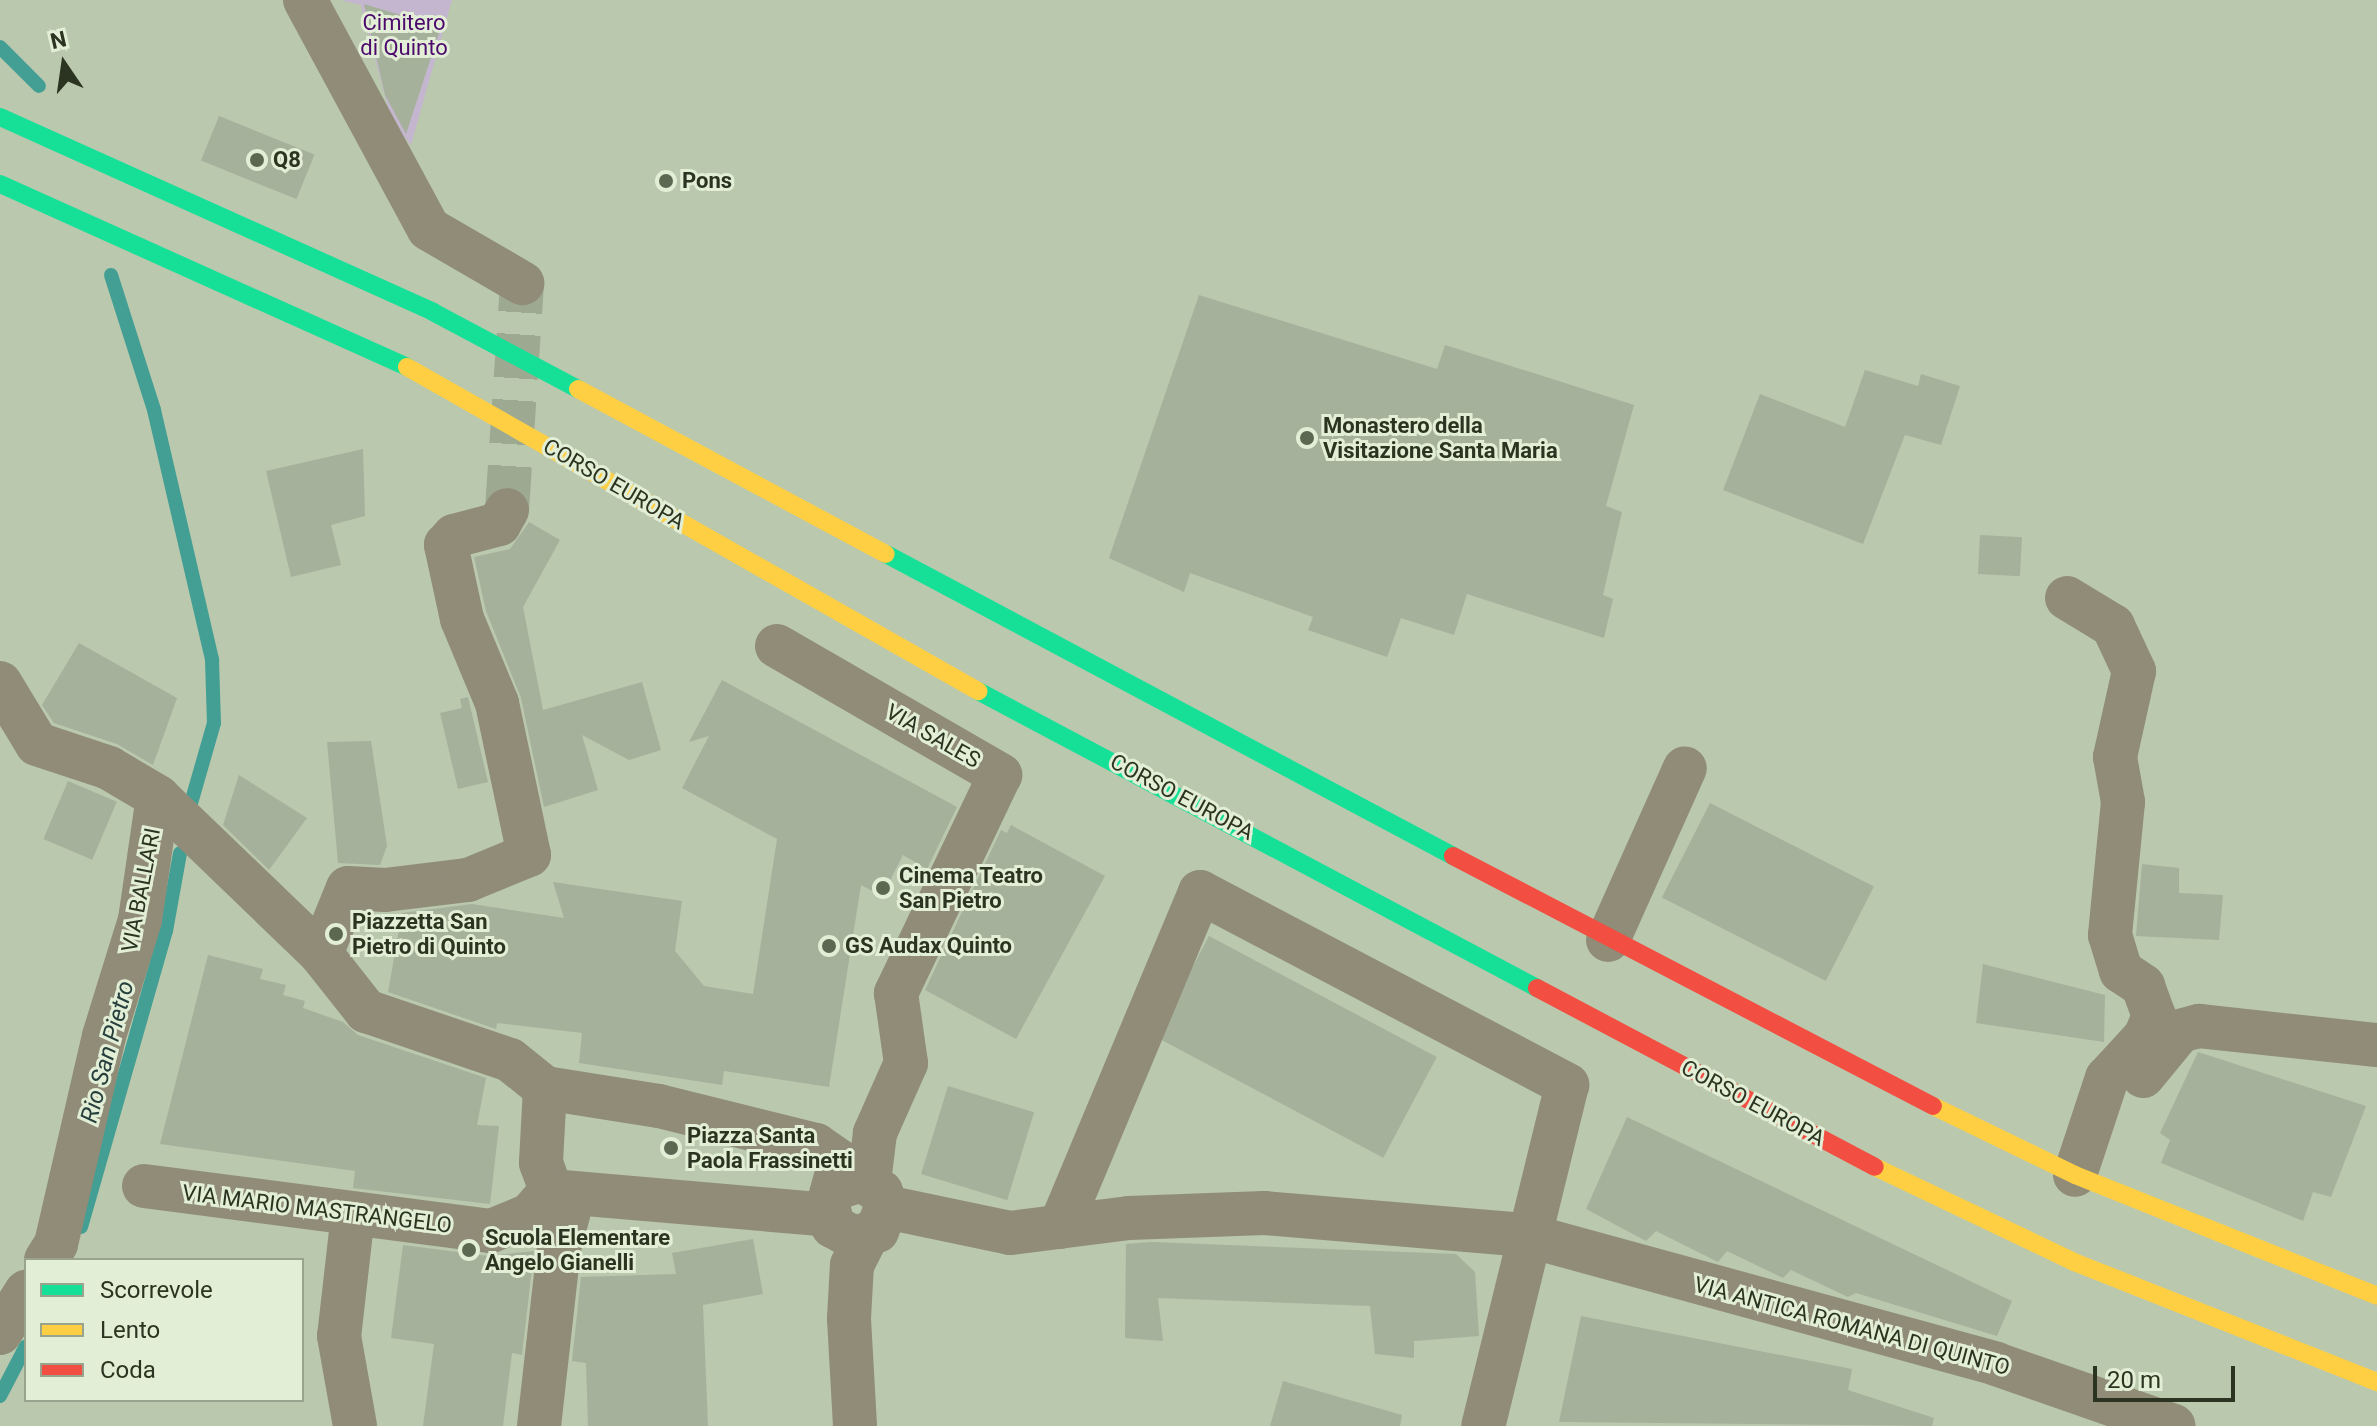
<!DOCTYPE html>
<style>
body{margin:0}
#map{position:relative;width:2377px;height:1426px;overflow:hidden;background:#bac8ad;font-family:Roboto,sans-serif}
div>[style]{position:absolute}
.green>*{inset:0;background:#c4b6ce}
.stream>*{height:14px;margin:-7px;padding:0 7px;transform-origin:7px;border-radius:7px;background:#439f94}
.building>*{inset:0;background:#a6b19c;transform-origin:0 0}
.street-tunnel>*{height:44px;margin-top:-22px;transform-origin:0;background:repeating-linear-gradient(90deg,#9daa91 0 44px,transparent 0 66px)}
.street>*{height:44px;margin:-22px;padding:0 22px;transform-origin:22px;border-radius:22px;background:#908c78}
.fast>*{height:18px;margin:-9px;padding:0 9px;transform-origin:9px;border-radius:9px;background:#16e098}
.slow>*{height:18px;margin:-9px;padding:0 9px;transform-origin:9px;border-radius:9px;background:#ffcf43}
.jam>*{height:18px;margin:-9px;padding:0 9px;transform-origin:9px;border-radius:9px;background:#f24e42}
.dots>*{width:22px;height:22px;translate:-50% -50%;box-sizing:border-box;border:4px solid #e2efd6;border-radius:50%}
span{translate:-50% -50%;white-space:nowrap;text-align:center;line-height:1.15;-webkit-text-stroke:6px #e2efd6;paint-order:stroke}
.park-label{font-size:22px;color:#4c0a6d}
.poi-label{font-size:22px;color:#2b3421;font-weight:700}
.left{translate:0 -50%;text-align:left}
.street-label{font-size:22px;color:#2b3421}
.water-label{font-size:24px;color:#263f3d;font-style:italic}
.legend{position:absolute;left:24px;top:1258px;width:280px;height:144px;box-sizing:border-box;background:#e2efd6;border:2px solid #99a48e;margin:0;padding:10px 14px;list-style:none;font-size:24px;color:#2b3421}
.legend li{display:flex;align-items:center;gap:16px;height:40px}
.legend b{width:40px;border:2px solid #99a48e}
.north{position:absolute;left:24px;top:24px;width:80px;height:80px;-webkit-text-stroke:6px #e2efd6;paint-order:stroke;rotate:347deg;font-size:22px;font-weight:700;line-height:32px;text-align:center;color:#2b3421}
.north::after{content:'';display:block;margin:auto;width:28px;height:36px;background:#2b3421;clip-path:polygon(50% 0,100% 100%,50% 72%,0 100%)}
.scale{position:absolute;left:2093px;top:1366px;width:142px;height:36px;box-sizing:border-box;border:4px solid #2b3421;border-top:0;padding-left:10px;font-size:24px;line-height:28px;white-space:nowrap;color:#2b3421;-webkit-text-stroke:6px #e2efd6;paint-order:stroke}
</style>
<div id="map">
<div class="green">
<div style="clip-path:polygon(341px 0,452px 0,411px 145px,392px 123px,361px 5px)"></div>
</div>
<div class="stream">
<div style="left:0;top:47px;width:55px;rotate:45deg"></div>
<div style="left:111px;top:275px;width:142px;rotate:72.3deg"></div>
<div style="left:154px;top:410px;width:257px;rotate:76.9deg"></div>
<div style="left:212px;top:660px;width:63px;rotate:88.2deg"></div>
<div style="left:214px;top:723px;width:98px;rotate:106deg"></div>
<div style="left:81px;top:1227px;width:308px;rotate:-74deg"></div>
<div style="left:166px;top:931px;width:79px;rotate:-79.8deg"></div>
<div style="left:0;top:1396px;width:56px;rotate:-62.5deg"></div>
</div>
<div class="building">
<div style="clip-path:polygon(364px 4px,441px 27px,406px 134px,385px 95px)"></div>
<div style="left:219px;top:116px;width:103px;height:48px;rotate:22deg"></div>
<div style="clip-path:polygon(1199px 295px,1437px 369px,1445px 345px,1634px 405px,1606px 506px,1622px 512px,1603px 595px,1613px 599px,1604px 638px,1467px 594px,1454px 635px,1401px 618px,1387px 657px,1308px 630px,1313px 617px,1190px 573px,1184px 592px,1109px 558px)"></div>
<div style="clip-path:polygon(1865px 370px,1918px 386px,1921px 374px,1960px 386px,1941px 445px,1905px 435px,1863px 544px,1723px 490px,1760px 394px,1845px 427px)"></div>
<div style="clip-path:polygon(363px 449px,365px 516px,331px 525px,341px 565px,291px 577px,266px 471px)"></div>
<div style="clip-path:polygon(529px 522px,560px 540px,523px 607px,543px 710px,642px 682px,661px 750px,629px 760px,582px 735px,598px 790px,544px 807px,521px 698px,486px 611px,474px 557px,510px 549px)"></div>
<div style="left:1980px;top:535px;width:42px;height:39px;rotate:3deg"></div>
<div style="clip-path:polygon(79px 643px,177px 698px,153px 765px,117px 744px,54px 723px,42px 705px)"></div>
<div style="clip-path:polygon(722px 680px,957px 807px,927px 869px,903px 855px,882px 896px,861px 885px,829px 1087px,724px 1071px,722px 1085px,579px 1063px,582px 1033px,497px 1023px,496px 1029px,388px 992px,402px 913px,472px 904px,564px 918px,553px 882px,682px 901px,675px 951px,704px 986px,753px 994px,777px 839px,682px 788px,709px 736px,689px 742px)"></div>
<div style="clip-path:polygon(468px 697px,488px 782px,458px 789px,440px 713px,462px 708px,460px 699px)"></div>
<div style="clip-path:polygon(371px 741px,387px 846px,380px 865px,338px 863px,327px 742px)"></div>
<div style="clip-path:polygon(239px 775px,307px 818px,269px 870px,223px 825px)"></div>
<div style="left:68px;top:781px;width:53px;height:63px;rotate:23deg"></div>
<div style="left:1710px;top:803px;width:184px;height:106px;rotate:27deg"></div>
<div style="clip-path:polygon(1011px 825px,1105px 876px,1016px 1039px,925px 990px,1001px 830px,1007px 833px)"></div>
<div style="clip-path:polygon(2142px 864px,2179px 868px,2179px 893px,2223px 895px,2219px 940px,2136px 936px)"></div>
<div style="left:1209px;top:936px;width:258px;height:114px;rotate:28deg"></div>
<div style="clip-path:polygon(208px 955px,263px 969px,260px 979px,286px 985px,283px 995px,305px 1001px,303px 1008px,343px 1022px,358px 1035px,486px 1078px,477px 1125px,499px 1126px,490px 1204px,353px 1188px,355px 1171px,160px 1144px)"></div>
<div style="clip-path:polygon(1983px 964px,2105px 995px,2104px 1042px,1976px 1023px)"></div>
<div style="clip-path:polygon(2198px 1052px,2366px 1106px,2331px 1197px,2313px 1192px,2303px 1221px,2161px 1163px,2170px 1140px,2160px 1133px)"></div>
<div style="left:948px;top:1086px;width:90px;height:92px;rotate:17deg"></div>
<div style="clip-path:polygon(1627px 1117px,2012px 1301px,1997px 1336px,1856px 1293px,1848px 1297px,1791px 1270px,1783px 1278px,1727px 1251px,1718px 1262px,1656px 1231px,1646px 1241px,1586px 1209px)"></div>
<div style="clip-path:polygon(753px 1239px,763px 1294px,703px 1305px,708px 1426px,588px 1426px,586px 1363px,572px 1361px,581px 1277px,676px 1274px,672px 1253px)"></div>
<div style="clip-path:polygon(1152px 1242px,1456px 1254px,1475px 1272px,1479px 1336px,1414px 1341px,1414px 1358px,1375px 1354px,1370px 1306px,1158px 1298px,1163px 1341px,1125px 1338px,1126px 1244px)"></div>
<div style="clip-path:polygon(403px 1245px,488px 1256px,534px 1251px,522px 1355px,512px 1353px,503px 1426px,423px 1426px,434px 1344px,391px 1338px)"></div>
<div style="clip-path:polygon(1581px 1316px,1852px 1369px,1848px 1390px,1934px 1418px,1932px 1426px,1559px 1422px)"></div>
<div style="clip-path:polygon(1283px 1381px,1402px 1415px,1400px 1426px,1270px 1426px)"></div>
</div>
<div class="street-tunnel">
<div style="left:507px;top:510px;width:227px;rotate:-86.2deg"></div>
</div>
<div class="street">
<div style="left:305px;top:0;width:260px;rotate:61.6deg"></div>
<div style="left:429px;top:229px;width:108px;rotate:30.1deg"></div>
<div style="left:2067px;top:598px;width:54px;rotate:31.3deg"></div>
<div style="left:2113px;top:626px;width:50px;rotate:65deg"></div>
<div style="left:2134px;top:671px;width:88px;rotate:102.5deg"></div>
<div style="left:2115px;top:757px;width:46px;rotate:79.9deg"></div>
<div style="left:2123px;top:802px;width:134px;rotate:95.6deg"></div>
<div style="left:2110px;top:935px;width:38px;rotate:73deg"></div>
<div style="left:2121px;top:971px;width:27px;rotate:34deg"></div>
<div style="left:2143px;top:986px;width:32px;rotate:70deg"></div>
<div style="left:2154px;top:1016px;width:23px;rotate:113deg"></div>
<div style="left:2145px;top:1037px;width:56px;rotate:132.8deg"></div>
<div style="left:2107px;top:1078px;width:102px;rotate:108.3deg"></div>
<div style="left:777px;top:646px;width:258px;rotate:30deg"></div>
<div style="left:1000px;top:775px;width:242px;rotate:115.5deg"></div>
<div style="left:896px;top:993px;width:71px;rotate:81.9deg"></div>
<div style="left:906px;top:1063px;width:77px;rotate:113.9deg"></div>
<div style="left:875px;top:1133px;width:49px;rotate:97deg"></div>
<div style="left:0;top:683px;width:71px;rotate:58.8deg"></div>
<div style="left:37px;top:744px;width:76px;rotate:18.4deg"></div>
<div style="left:109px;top:768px;width:57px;rotate:30.6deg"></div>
<div style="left:158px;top:797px;width:226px;rotate:43.9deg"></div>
<div style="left:321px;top:954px;width:73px;rotate:51.7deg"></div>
<div style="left:366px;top:1011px;width:152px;rotate:18.8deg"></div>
<div style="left:510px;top:1060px;width:45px;rotate:38.7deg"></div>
<div style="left:545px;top:1088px;width:115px;rotate:9deg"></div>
<div style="left:659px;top:1106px;width:162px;rotate:14deg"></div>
<div style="left:816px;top:1145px;width:29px;rotate:35deg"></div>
<div style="left:840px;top:1162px;width:45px;rotate:105.6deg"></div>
<div style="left:828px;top:1205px;width:22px;rotate:77deg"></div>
<div style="left:833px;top:1226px;width:24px;rotate:30deg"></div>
<div style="left:854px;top:1238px;width:24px;rotate:-17deg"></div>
<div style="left:877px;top:1231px;width:26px;rotate:-69deg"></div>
<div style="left:886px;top:1207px;width:16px;rotate:-108deg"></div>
<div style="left:881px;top:1192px;width:23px;rotate:-149deg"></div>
<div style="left:861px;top:1180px;width:25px;rotate:162deg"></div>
<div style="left:1608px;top:940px;width:188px;rotate:-65.9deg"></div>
<div style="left:321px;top:954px;width:71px;rotate:-67.8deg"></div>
<div style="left:348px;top:888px;width:37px;rotate:3deg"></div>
<div style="left:385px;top:890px;width:84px;rotate:-6.9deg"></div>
<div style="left:468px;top:880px;width:66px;rotate:-22.3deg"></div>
<div style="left:529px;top:855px;width:155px;rotate:-101.9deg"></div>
<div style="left:497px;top:703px;width:91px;rotate:-112.6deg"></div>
<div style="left:462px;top:619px;width:76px;rotate:-102.2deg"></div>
<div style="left:446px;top:545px;width:12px;rotate:-48deg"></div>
<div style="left:454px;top:536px;width:47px;rotate:-14.9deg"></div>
<div style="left:499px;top:524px;width:16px;rotate:-60deg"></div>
<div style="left:2143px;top:1076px;width:58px;rotate:-50.6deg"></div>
<div style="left:2180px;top:1031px;width:20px;rotate:-15deg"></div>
<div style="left:2199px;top:1026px;width:179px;rotate:6.1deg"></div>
<div style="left:545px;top:1088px;width:75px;rotate:93.1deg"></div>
<div style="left:541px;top:1163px;width:30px;rotate:70deg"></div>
<div style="left:551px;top:1191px;width:279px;rotate:4.9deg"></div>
<div style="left:144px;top:1186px;width:350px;rotate:7.4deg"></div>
<div style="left:491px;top:1231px;width:42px;rotate:-22.3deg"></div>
<div style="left:530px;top:1215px;width:32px;rotate:-49deg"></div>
<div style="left:886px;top:1207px;width:127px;rotate:11.8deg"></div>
<div style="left:1010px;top:1233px;width:120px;rotate:-7.2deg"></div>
<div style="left:1129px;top:1218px;width:135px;rotate:-2.1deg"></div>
<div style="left:1264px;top:1213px;width:263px;rotate:4.8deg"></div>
<div style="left:1526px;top:1235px;width:487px;rotate:15.3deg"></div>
<div style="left:1996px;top:1364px;width:188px;rotate:19.2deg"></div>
<div style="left:353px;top:1214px;width:123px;rotate:96.5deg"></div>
<div style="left:339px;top:1336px;width:91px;rotate:79.9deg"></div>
<div style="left:1060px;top:1227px;width:363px;rotate:-67.3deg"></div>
<div style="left:1200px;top:892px;width:415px;rotate:27.7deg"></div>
<div style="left:1567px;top:1085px;width:351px;rotate:103.8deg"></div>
<div style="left:46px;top:1260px;width:19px;rotate:-58deg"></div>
<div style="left:56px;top:1244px;width:213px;rotate:-77deg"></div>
<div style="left:104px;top:1036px;width:121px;rotate:-72.8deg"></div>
<div style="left:140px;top:920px;width:124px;rotate:-81.7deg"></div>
<div style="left:0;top:1333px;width:49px;rotate:-57.6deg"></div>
<div style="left:539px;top:1426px;width:178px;rotate:-83.6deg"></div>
<div style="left:559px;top:1249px;width:55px;rotate:-75.2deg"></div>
<div style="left:855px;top:1426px;width:108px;rotate:-93.2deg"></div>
<div style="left:849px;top:1318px;width:53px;rotate:-86.8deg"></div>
<div style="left:852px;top:1265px;width:31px;rotate:-63deg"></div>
</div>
<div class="fast">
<div style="left:0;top:117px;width:475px;rotate:24.2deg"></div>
<div style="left:433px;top:312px;width:164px;rotate:28deg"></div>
<div style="left:0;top:184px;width:446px;rotate:24.2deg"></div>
<div style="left:886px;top:554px;width:642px;rotate:28.04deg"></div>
<div style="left:978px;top:691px;width:633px;rotate:27.98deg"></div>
</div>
<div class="slow">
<div style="left:407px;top:367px;width:657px;rotate:29.57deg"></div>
<div style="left:578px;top:389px;width:349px;rotate:28.2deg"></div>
<div style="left:1933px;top:1106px;width:158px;rotate:25.9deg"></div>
<div style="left:2075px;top:1175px;width:325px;rotate:21.8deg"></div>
<div style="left:1875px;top:1167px;width:221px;rotate:25.5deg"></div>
<div style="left:2074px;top:1262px;width:326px;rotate:21.6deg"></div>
</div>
<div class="jam">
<div style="left:1453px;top:856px;width:541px;rotate:27.51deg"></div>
<div style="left:1537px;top:988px;width:382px;rotate:27.9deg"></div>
</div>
<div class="dots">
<div style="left:257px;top:160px;background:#5d6852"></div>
<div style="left:666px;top:181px;background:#5d6852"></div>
<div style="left:1307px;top:438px;background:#5d6852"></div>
<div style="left:883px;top:888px;background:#5d6852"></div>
<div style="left:336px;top:934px;background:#5d6852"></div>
<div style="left:829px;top:946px;background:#5d6852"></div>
<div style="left:671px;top:1148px;background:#5d6852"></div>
<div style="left:469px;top:1250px;background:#5d6852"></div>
</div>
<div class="park-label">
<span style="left:404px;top:35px">Cimitero<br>di Quinto</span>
</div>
<div class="poi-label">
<span class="left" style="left:273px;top:160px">Q8</span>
<span class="left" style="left:682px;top:181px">Pons</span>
<span class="left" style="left:1323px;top:438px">Monastero della<br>Visitazione Santa Maria</span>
<span class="left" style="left:899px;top:888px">Cinema Teatro<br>San Pietro</span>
<span class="left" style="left:352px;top:934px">Piazzetta San<br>Pietro di Quinto</span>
<span class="left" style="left:845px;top:946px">GS Audax Quinto</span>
<span class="left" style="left:687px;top:1148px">Piazza Santa<br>Paola Frassinetti</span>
<span class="left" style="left:485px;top:1250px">Scuola Elementare<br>Angelo Gianelli</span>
</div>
<div class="street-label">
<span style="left:614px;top:484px;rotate:30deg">CORSO EUROPA</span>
<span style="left:933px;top:736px;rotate:30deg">VIA SALES</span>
<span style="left:1182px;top:797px;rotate:28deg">CORSO EUROPA</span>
<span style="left:141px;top:890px;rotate:-79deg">VIA BALLARI</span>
<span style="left:1753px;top:1103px;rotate:28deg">CORSO EUROPA</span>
<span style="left:317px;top:1209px;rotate:7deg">VIA MARIO MASTRANGELO</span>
<span style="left:1852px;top:1326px;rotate:15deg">VIA ANTICA ROMANA DI QUINTO</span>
</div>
<div class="water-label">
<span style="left:108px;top:1052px;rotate:-75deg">Rio San Pietro</span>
</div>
<ul class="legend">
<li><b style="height:10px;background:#16e098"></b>Scorrevole</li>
<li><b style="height:10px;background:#ffcf43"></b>Lento</li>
<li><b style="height:10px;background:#f24e42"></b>Coda</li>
</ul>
<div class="north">N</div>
<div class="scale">20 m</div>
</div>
